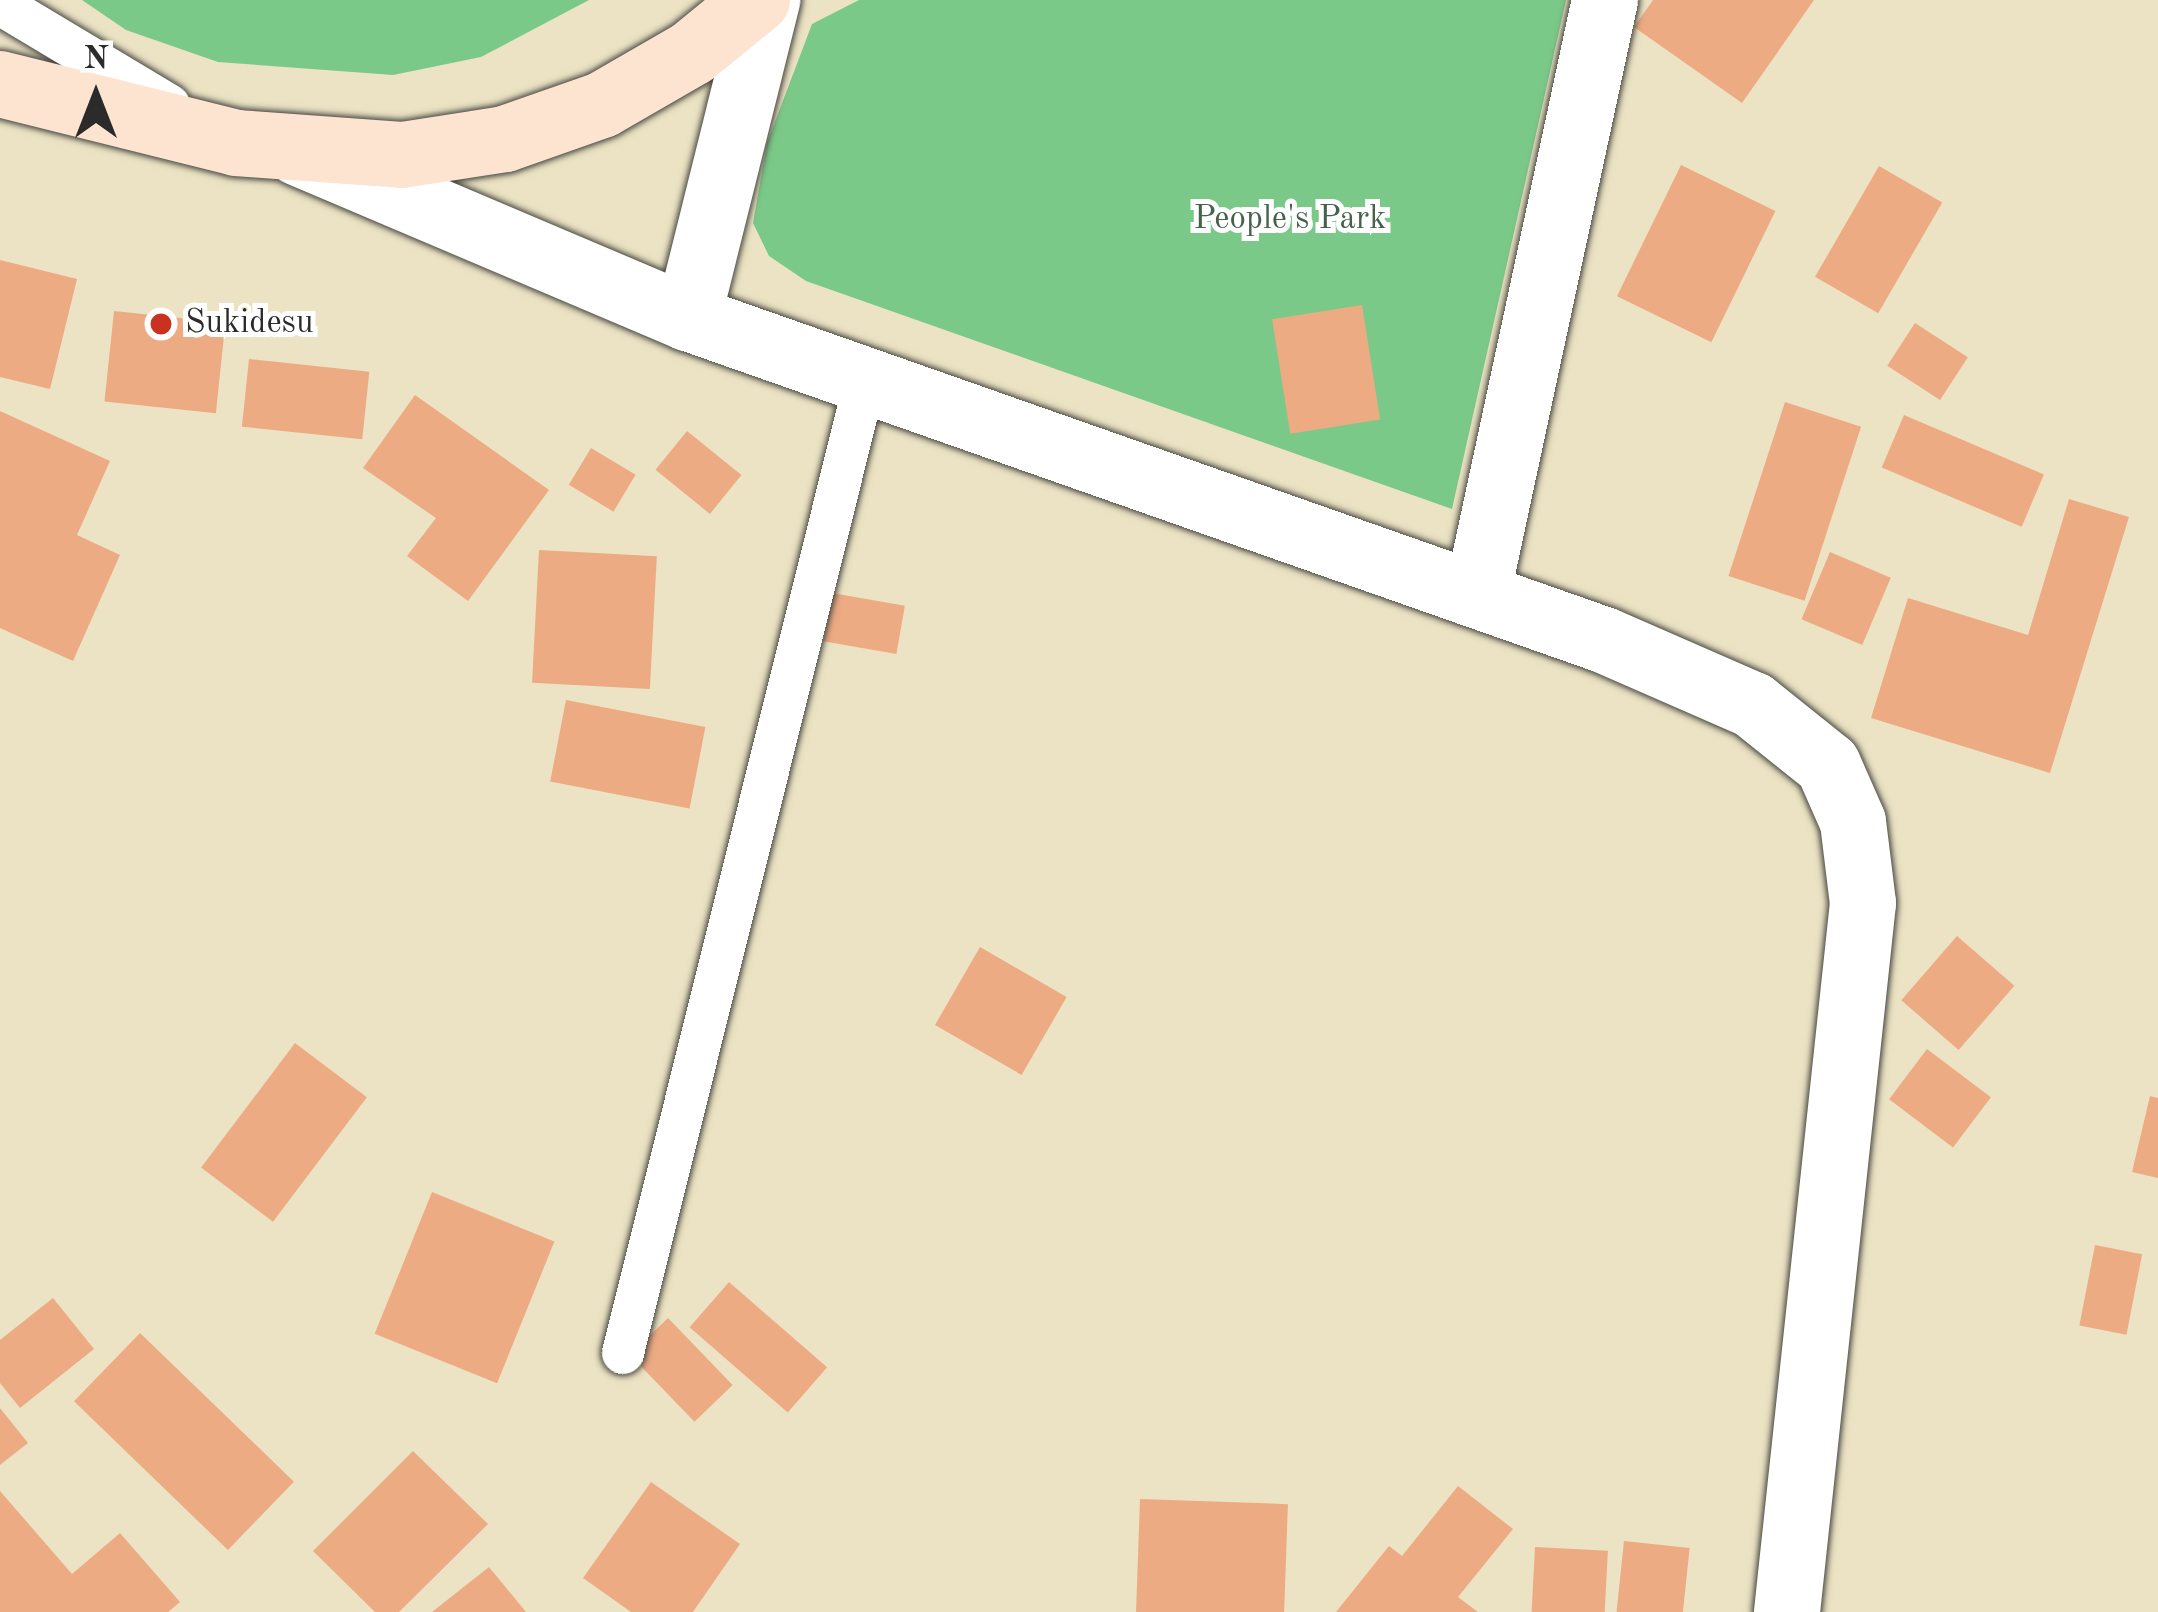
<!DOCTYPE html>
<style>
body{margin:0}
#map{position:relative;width:2158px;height:1612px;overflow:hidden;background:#ebe3c3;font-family:"Old Standard TT",serif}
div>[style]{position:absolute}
.green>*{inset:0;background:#7bc989}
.building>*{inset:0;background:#edab84;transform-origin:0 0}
.roads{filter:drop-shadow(0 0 3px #484742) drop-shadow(0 0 3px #484742)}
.lane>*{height:42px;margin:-21px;padding:0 21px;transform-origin:21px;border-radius:21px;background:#fff}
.street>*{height:66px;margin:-33px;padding:0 33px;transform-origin:33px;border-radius:33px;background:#fff}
.secondary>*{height:66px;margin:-33px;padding:0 33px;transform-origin:33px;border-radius:33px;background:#fde4d0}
.dots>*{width:33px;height:33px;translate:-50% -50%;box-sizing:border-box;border:6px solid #fff;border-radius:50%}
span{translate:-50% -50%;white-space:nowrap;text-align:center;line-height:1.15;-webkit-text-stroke:10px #fff;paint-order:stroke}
.park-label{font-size:33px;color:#47624c}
.poi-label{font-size:33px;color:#2b2b2b}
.left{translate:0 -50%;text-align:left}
.north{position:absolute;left:36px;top:36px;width:120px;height:120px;-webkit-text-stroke:9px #fff;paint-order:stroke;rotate:0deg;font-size:33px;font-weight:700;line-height:48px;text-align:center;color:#2b2b2b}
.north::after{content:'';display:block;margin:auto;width:42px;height:54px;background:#2b2b2b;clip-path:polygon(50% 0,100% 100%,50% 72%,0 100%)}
</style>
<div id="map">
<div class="green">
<div style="clip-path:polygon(82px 0,589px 0,481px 57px,393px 75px,218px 62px,126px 30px)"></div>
<div style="clip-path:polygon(859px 0,1566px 0,1452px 509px,806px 281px,769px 256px,753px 223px,767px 143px,812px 24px)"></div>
</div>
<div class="building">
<div style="clip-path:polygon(1653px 0,1814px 0,1742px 103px,1634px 27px)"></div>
<div style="left:1681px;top:165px;width:105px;height:146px;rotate:26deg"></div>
<div style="left:1879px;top:166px;width:73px;height:128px;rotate:30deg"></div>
<div style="clip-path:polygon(0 260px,77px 279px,50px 389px,0 377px)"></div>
<div style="left:1362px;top:305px;width:116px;height:91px;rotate:81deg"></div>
<div style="left:114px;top:311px;width:112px;height:91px;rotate:6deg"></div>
<div style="left:1915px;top:323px;width:63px;height:51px;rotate:33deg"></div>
<div style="left:249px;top:359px;width:121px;height:68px;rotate:6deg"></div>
<div style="clip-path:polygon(415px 395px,549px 490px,468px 601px,407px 556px,436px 518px,363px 468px)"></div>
<div style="left:1785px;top:402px;width:80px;height:183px;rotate:18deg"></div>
<div style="clip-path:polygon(0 411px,110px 461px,77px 535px,120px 555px,73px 661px,0 628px)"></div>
<div style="left:1904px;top:415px;width:152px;height:57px;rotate:23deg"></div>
<div style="left:687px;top:431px;width:70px;height:50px;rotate:39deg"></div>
<div style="left:591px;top:448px;width:52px;height:43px;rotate:31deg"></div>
<div style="clip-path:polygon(2069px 499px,2129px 517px,2050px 773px,1871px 718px,1908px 598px,2028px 635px)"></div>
<div style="left:539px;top:550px;width:118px;height:133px;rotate:3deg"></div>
<div style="left:1830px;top:552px;width:66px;height:73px;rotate:23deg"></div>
<div style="left:832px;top:593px;width:74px;height:49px;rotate:10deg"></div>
<div style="left:566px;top:700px;width:142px;height:83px;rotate:11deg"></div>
<div style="left:1957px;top:936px;width:76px;height:85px;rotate:41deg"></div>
<div style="left:980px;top:947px;width:100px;height:90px;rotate:30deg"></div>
<div style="left:295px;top:1043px;width:90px;height:156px;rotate:37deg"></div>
<div style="left:1927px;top:1049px;width:80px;height:63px;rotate:37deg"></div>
<div style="clip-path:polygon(2150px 1096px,2158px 1098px,2158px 1178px,2132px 1172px)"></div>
<div style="left:432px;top:1192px;width:132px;height:153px;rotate:22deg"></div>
<div style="left:2095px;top:1245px;width:48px;height:82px;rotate:11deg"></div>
<div style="left:729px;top:1282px;width:130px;height:60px;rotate:41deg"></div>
<div style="clip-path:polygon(53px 1298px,94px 1349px,20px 1408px,0 1383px,0 1340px)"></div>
<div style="left:668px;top:1318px;width:93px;height:53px;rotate:46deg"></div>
<div style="left:140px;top:1333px;width:214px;height:95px;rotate:44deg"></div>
<div style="clip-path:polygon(0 1408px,28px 1443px,0 1465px)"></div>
<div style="clip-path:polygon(413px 1451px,488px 1524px,399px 1612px,375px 1612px,313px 1551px)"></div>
<div style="clip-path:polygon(651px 1482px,740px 1544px,693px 1612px,631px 1612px,583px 1578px)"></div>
<div style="clip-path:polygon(1458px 1486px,1513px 1529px,1458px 1597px,1478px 1612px,1336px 1612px,1389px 1546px,1402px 1556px)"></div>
<div style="clip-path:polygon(0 1491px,72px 1574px,120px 1533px,180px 1602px,168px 1612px,0 1612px)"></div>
<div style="left:1140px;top:1499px;width:148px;height:113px;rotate:2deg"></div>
<div style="left:1624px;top:1541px;width:66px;height:72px;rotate:6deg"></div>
<div style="left:1535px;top:1547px;width:73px;height:65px;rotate:3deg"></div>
<div style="clip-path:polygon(489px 1567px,526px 1612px,432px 1612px)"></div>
</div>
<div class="roads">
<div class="lane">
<div style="left:0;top:4px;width:197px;rotate:30.9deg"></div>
<div style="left:623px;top:1353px;width:1005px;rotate:-76.01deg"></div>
</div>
<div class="street">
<div style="left:299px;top:153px;width:423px;rotate:23deg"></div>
<div style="left:688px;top:318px;width:971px;rotate:19.37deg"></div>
<div style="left:1604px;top:640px;width:163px;rotate:23.6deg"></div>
<div style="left:1753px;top:705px;width:96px;rotate:38.7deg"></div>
<div style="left:1828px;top:765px;width:62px;rotate:66.3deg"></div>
<div style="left:1853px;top:822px;width:82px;rotate:83deg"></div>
<div style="left:1863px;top:903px;width:713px;rotate:96.12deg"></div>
<div style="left:688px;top:318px;width:328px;rotate:-76deg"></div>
<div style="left:1478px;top:591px;width:604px;rotate:-77.87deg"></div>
</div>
<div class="secondary">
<div style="left:0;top:84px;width:243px;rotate:14deg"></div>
<div style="left:236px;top:143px;width:166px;rotate:4.1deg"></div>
<div style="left:402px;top:155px;width:104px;rotate:-8.8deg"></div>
<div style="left:505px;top:139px;width:103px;rotate:-19.3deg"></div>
<div style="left:602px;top:105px;width:104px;rotate:-30deg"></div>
<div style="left:692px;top:53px;width:84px;rotate:-39.2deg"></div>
</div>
</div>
<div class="dots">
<div style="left:161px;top:324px;background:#c8321e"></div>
</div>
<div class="park-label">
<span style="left:1290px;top:220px">People's Park</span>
</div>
<div class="poi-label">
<span class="left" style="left:185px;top:324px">Sukidesu</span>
</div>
<div class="north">N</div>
</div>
